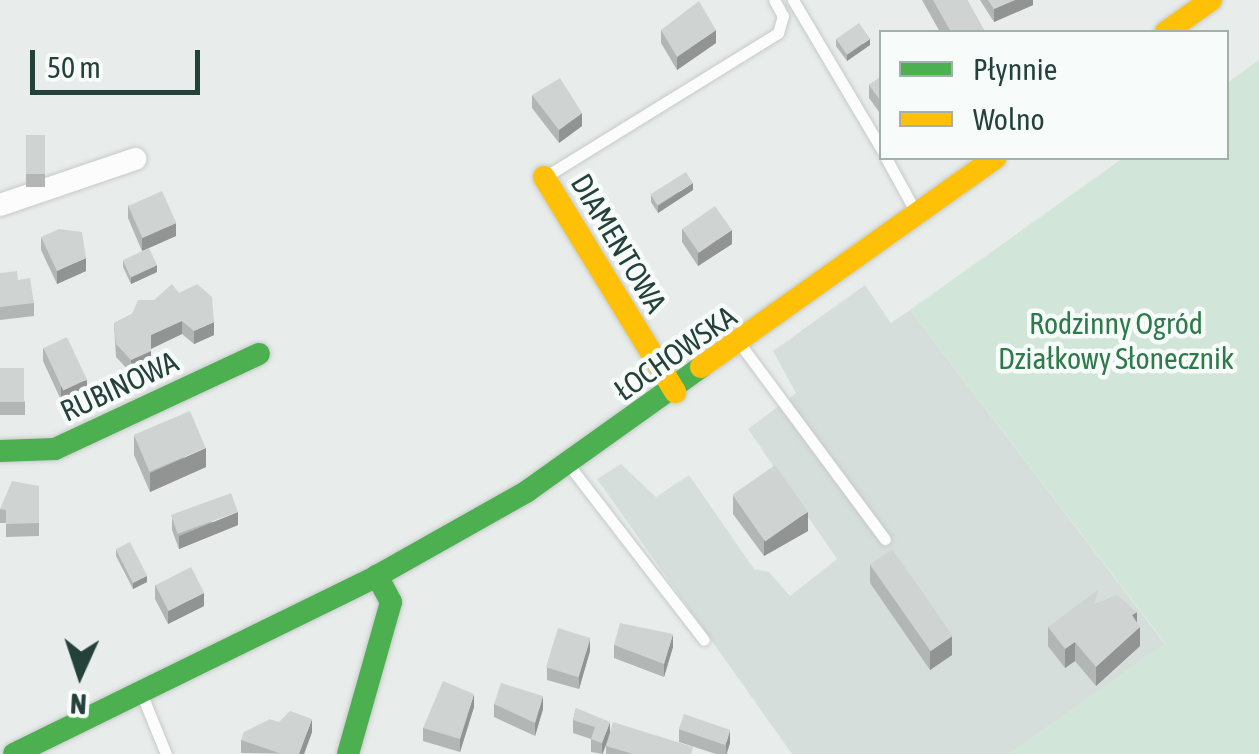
<!DOCTYPE html>
<meta charset="utf-8">
<style>
body{margin:0}
#map{position:relative;width:1259px;height:754px;overflow:hidden;background:#e8edeb;font-family:"Asap Condensed",sans-serif}
div>[style]{position:absolute}
.built>*{inset:0;background:#d6dedb}
.green>*{inset:0;background:#d1e6d8}
.roads{filter:drop-shadow(0 0 2px #c5cac8) drop-shadow(0 0 2px #c5cac8)}
.lane>*{height:11px;margin:-5.5px;padding:0 5.5px;transform-origin:5.5px;border-radius:5.5px;background:#fcfcfc}
.street>*{height:22px;margin:-11px;padding:0 11px;transform-origin:11px;border-radius:11px;background:#fcfcfc}
.fast>*{height:22px;margin:-11px;padding:0 11px;transform-origin:11px;border-radius:11px;background:#4caf50}
.slow>*{height:22px;margin:-11px;padding:0 11px;transform-origin:11px;border-radius:11px;background:#ffc107}
.wall>*{inset:0;background:#b2b6b5;transform-origin:0 0}
.shaded-wall>*{inset:0;background:#919493}
.building>*{inset:0;background:#cfd4d2;transform-origin:0 0}
span{translate:-50% -50%;white-space:nowrap;text-align:center;line-height:1.15;-webkit-text-stroke:9px #f7fbf9;paint-order:stroke}
.street-label{font-size:30px;color:#24423a}
.park-label{font-size:30px;color:#2d7a4b}
.legend{position:absolute;left:879px;top:30px;width:350px;height:130px;box-sizing:border-box;background:#f7fbf9;border:2px solid #a3b1ad;margin:0;padding:12px 18px;list-style:none;font-size:30px;color:#24423a}
.legend li{display:flex;align-items:center;gap:20px;height:50px}
.legend b{width:50px;border:2px solid #a3b1ad}
.north{position:absolute;left:30px;top:624px;width:100px;height:100px;-webkit-text-stroke:8px #f7fbf9;paint-order:stroke;rotate:183deg;font-size:28px;font-weight:700;line-height:40px;text-align:center;color:#24423a}
.north::after{content:'';display:block;margin:auto;width:35px;height:45px;background:#24423a;clip-path:polygon(50% 0,100% 100%,50% 72%,0 100%)}
.scale{position:absolute;left:30px;top:50px;width:170px;height:45px;box-sizing:border-box;border:5px solid #24423a;border-top:0;padding-left:12px;font-size:30px;line-height:35px;white-space:nowrap;color:#24423a;-webkit-text-stroke:8px #f7fbf9;paint-order:stroke}
</style>
<div id="map">
<div class="built">
<div style="clip-path:polygon(865px 285px,891px 323px,910px 310px,1165px 644px,1009px 754px,792px 754px,597px 479px,621px 464px,656px 497px,689px 475px,754px 569px,769px 572px,790px 596px,837px 559px,748px 429px,796px 393px,773px 351px)"></div>
</div>
<div class="green">
<div style="clip-path:polygon(1259px 60px,1259px 754px,1009px 754px,1165px 643px,910px 310px,1123px 158px,1226px 158px,1227px 83px)"></div>
</div>
<div class="roads">
<div class="lane">
<div style="left:793px;top:0;width:174px;rotate:59.3deg"></div>
<div style="left:886px;top:158px;width:60px;rotate:61.3deg"></div>
<div style="left:548px;top:175px;width:270px;rotate:-31.7deg"></div>
<div style="left:778px;top:33px;width:18px;rotate:-74deg"></div>
<div style="left:783px;top:16px;width:18px;rotate:-119deg"></div>
<div style="left:740px;top:344px;width:243px;rotate:53.4deg"></div>
<div style="left:568px;top:464px;width:222px;rotate:52.3deg"></div>
<div style="left:142px;top:695px;width:64px;rotate:67.9deg"></div>
</div>
<div class="street">
<div style="left:0;top:205px;width:143px;rotate:-18.8deg"></div>
</div>
<div class="fast">
<div style="left:0;top:451px;width:55px;rotate:-2.1deg"></div>
<div style="left:55px;top:449px;width:225px;rotate:-25deg"></div>
<div style="left:14px;top:754px;width:404px;rotate:-26.1deg"></div>
<div style="left:377px;top:576px;width:171px;rotate:-29.4deg"></div>
<div style="left:526px;top:492px;width:215px;rotate:-35.5deg"></div>
<div style="left:348px;top:754px;width:158px;rotate:-74.2deg"></div>
<div style="left:391px;top:602px;width:30px;rotate:-118deg"></div>
</div>
<div class="slow">
<div style="left:1166px;top:32px;width:55px;rotate:-35.4deg"></div>
<div style="left:544px;top:177px;width:252px;rotate:58.6deg"></div>
<div style="left:701px;top:367px;width:361px;rotate:-35.4deg"></div>
</div>
</div>
<div class="wall">
<div style="clip-path:polygon(922px 0,967px 0,985px 32px,940px 32px)"></div>
<div style="clip-path:polygon(980px 0,1033px 0,1033px 5px,994px 22px)"></div>
<div style="clip-path:polygon(661px 30px,716px 43px,677px 70px,661px 43px)"></div>
<div style="clip-path:polygon(836px 39px,870px 45px,847px 61px,836px 46px)"></div>
<div style="clip-path:polygon(882px 76px,882px 116px,869px 98px,869px 85px)"></div>
<div style="clip-path:polygon(532px 95px,582px 126px,559px 143px,532px 108px)"></div>
<div style="left:26px;top:135px;width:19px;height:52px"></div>
<div style="clip-path:polygon(693px 190px,658px 213px,651px 202px,651px 195px)"></div>
<div style="clip-path:polygon(128px 205px,176px 236px,142px 251px,128px 218px)"></div>
<div style="clip-path:polygon(682px 229px,732px 244px,698px 266px,682px 242px)"></div>
<div style="clip-path:polygon(41px 237px,86px 271px,57px 284px,41px 250px)"></div>
<div style="clip-path:polygon(123px 260px,157px 272px,131px 284px,123px 267px)"></div>
<div style="clip-path:polygon(0 273px,18px 280px,34px 303px,34px 316px,0 320px)"></div>
<div style="clip-path:polygon(154px 300px,214px 335px,194px 344px,182px 334px,151px 348px,151px 364px,131px 373px,116px 357px,114px 323px,132px 314px)"></div>
<div style="clip-path:polygon(43px 348px,87px 393px,61px 400px,43px 361px)"></div>
<div style="clip-path:polygon(0 368px,25px 402px,25px 415px,0 415px)"></div>
<div style="clip-path:polygon(134px 436px,206px 467px,150px 492px,134px 455px)"></div>
<div style="clip-path:polygon(39px 486px,39px 536px,6px 537px,6px 523px,0 523px,0 509px)"></div>
<div style="clip-path:polygon(733px 495px,808px 531px,764px 556px,733px 514px)"></div>
<div style="clip-path:polygon(172px 517px,238px 525px,179px 549px,172px 530px)"></div>
<div style="clip-path:polygon(116px 549px,147px 582px,133px 589px,116px 556px)"></div>
<div style="clip-path:polygon(870px 564px,952px 655px,930px 670px,870px 583px)"></div>
<div style="clip-path:polygon(155px 585px,204px 606px,168px 624px,155px 599px)"></div>
<div style="clip-path:polygon(1099px 602px,1137px 623px,1140px 646px,1096px 686px,1075px 661px,1065px 668px,1048px 646px,1048px 627px)"></div>
<div style="clip-path:polygon(614px 645px,673px 647px,664px 677px,614px 658px)"></div>
<div style="clip-path:polygon(590px 651px,579px 689px,547px 680px,547px 667px)"></div>
<div style="clip-path:polygon(494px 704px,543px 709px,535px 736px,494px 717px)"></div>
<div style="clip-path:polygon(474px 707px,460px 752px,423px 741px,423px 728px)"></div>
<div style="clip-path:polygon(576px 708px,610px 735px,693px 754px,606px 754px,606px 746px,609px 736px,603px 754px,591px 752px,591px 739px,573px 733px,573px 720px)"></div>
<div style="clip-path:polygon(679px 729px,730px 743px,727px 754px,716px 754px,679px 742px)"></div>
<div style="clip-path:polygon(312px 732px,304px 754px,241px 753px,241px 740px)"></div>
</div>
<div class="shaded-wall">
<div style="clip-path:polygon(1015px 0,1033px 0,1033px 5px,994px 22px,994px 9px)"></div>
<div style="clip-path:polygon(716px 30px,716px 43px,677px 70px,677px 57px)"></div>
<div style="clip-path:polygon(870px 39px,870px 45px,847px 61px,847px 55px)"></div>
<div style="clip-path:polygon(582px 113px,582px 126px,559px 143px,559px 130px)"></div>
<div style="clip-path:polygon(693px 183px,693px 190px,658px 213px,658px 206px)"></div>
<div style="clip-path:polygon(176px 223px,176px 236px,142px 251px,142px 238px)"></div>
<div style="clip-path:polygon(732px 230px,732px 244px,698px 266px,698px 253px)"></div>
<div style="clip-path:polygon(86px 258px,86px 271px,57px 284px,57px 271px)"></div>
<div style="clip-path:polygon(157px 265px,157px 272px,131px 284px,131px 277px)"></div>
<div style="clip-path:polygon(182px 321px,182px 334px,151px 349px,151px 335px)"></div>
<div style="clip-path:polygon(214px 322px,214px 335px,194px 344px,194px 331px)"></div>
<div style="clip-path:polygon(151px 351px,151px 364px,131px 373px,131px 360px)"></div>
<div style="clip-path:polygon(87px 380px,87px 393px,61px 400px,61px 387px)"></div>
<div style="clip-path:polygon(206px 448px,206px 467px,150px 492px,150px 473px)"></div>
<div style="clip-path:polygon(238px 512px,238px 525px,179px 549px,179px 536px)"></div>
<div style="clip-path:polygon(808px 512px,808px 531px,764px 556px,764px 537px)"></div>
<div style="clip-path:polygon(147px 576px,147px 582px,133px 589px,133px 582px)"></div>
<div style="clip-path:polygon(204px 593px,204px 606px,168px 624px,168px 611px)"></div>
<div style="clip-path:polygon(1137px 612px,1137px 629px,1140px 627px,1140px 646px,1096px 686px,1096px 667px,1132px 615px)"></div>
<div style="clip-path:polygon(673px 634px,673px 647px,664px 677px,664px 664px)"></div>
<div style="clip-path:polygon(952px 636px,952px 655px,930px 670px,930px 651px)"></div>
<div style="clip-path:polygon(590px 638px,590px 651px,579px 689px,579px 676px)"></div>
<div style="clip-path:polygon(1075px 642px,1075px 661px,1065px 668px,1065px 649px)"></div>
<div style="clip-path:polygon(474px 694px,474px 707px,460px 752px,460px 739px)"></div>
<div style="clip-path:polygon(543px 696px,543px 709px,535px 736px,535px 723px)"></div>
<div style="clip-path:polygon(312px 719px,312px 732px,304px 754px,299px 754px)"></div>
<div style="clip-path:polygon(610px 722px,610px 735px,602px 754px,602px 743px)"></div>
<div style="clip-path:polygon(730px 730px,730px 743px,726px 754px,726px 744px)"></div>
</div>
<div class="building">
<div style="clip-path:polygon(933px 0,967px 0,985px 32px,951px 32px)"></div>
<div style="clip-path:polygon(988px 0,1015px 0,994px 9px)"></div>
<div style="clip-path:polygon(699px 1px,716px 30px,677px 57px,661px 30px)"></div>
<div style="left:859px;top:23px;width:19px;height:28px;rotate:55deg"></div>
<div style="clip-path:polygon(882px 76px,882px 103px,869px 85px)"></div>
<div style="clip-path:polygon(560px 78px,582px 113px,559px 130px,532px 95px)"></div>
<div style="left:26px;top:135px;width:19px;height:39px"></div>
<div style="left:686px;top:172px;width:13px;height:42px;rotate:58deg"></div>
<div style="left:162px;top:191px;width:35px;height:37px;rotate:66deg"></div>
<div style="left:715px;top:206px;width:29px;height:40px;rotate:55deg"></div>
<div style="clip-path:polygon(59px 229px,82px 232px,86px 258px,57px 271px,41px 237px)"></div>
<div style="left:149px;top:248px;width:19px;height:29px;rotate:65deg"></div>
<div style="clip-path:polygon(17px 271px,18px 280px,30px 278px,34px 303px,0 307px,0 273px)"></div>
<div style="clip-path:polygon(172px 284px,179px 293px,197px 284px,212px 297px,214px 322px,194px 331px,182px 321px,151px 335px,151px 351px,131px 360px,116px 344px,114px 323px,132px 314px,138px 300px,154px 300px)"></div>
<div style="left:67px;top:337px;width:47px;height:26px;rotate:65deg"></div>
<div style="left:0;top:368px;width:24px;height:34px"></div>
<div style="left:190px;top:411px;width:40px;height:61px;rotate:67deg"></div>
<div style="left:775px;top:465px;width:57px;height:52px;rotate:55deg"></div>
<div style="clip-path:polygon(12px 481px,39px 486px,39px 523px,6px 524px,6px 510px,0 509px)"></div>
<div style="left:231px;top:493px;width:20px;height:64px;rotate:70deg"></div>
<div style="left:130px;top:542px;width:38px;height:16px;rotate:63deg"></div>
<div style="left:892px;top:549px;width:106px;height:27px;rotate:55deg"></div>
<div style="left:191px;top:567px;width:29px;height:40px;rotate:63deg"></div>
<div style="clip-path:polygon(1099px 589px,1094px 604px,1117px 595px,1137px 612px,1132px 615px,1140px 627px,1096px 667px,1075px 642px,1065px 649px,1048px 627px)"></div>
<div style="clip-path:polygon(620px 623px,673px 634px,664px 664px,614px 645px)"></div>
<div style="left:558px;top:628px;width:34px;height:41px;rotate:17deg"></div>
<div style="clip-path:polygon(443px 681px,474px 694px,460px 739px,423px 728px)"></div>
<div style="clip-path:polygon(501px 683px,543px 696px,535px 723px,494px 704px)"></div>
<div style="clip-path:polygon(576px 708px,610px 722px,602px 743px,591px 739px,595px 727px,573px 720px)"></div>
<div style="clip-path:polygon(290px 711px,312px 719px,299px 754px,282px 754px,241px 740px,244px 732px,270px 719px,279px 722px)"></div>
<div style="left:684px;top:714px;width:49px;height:16px;rotate:19deg"></div>
<div style="clip-path:polygon(613px 722px,693px 747px,691px 754px,633px 754px,606px 746px)"></div>
</div>
<div class="street-label">
<span style="left:619px;top:243px;rotate:59deg">DIAMENTOWA</span>
<span style="left:675px;top:353px;rotate:-35deg">ŁOCHOWSKA</span>
<span style="left:119px;top:386px;rotate:-25deg">RUBINOWA</span>
</div>
<div class="park-label">
<span style="left:1116px;top:340px">Rodzinny Ogród<br>Działkowy Słonecznik</span>
</div>
<ul class="legend">
<li><b style="height:12px;background:#4caf50"></b>Płynnie</li>
<li><b style="height:12px;background:#ffc107"></b>Wolno</li>
</ul>
<div class="north">N</div>
<div class="scale">50 m</div>
</div>
